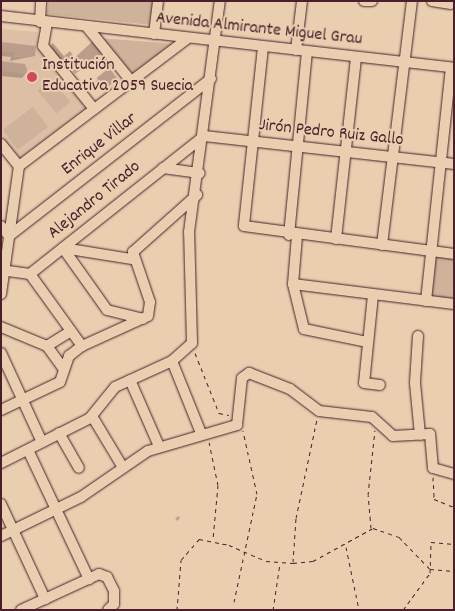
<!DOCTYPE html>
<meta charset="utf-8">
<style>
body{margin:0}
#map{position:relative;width:455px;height:611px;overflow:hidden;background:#e9ceb0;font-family:Dekko,sans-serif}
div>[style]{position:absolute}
.built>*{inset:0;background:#dcbfa5}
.green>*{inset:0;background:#cfb29a;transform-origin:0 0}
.shadow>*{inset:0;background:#0003;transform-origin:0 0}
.building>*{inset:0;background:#bc9d8b;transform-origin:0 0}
.path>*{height:1px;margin-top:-0.5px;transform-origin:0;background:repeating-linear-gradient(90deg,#4a1f2b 0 4px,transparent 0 8px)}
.roads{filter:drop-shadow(0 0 1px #4a1f2b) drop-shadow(0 0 1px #4a1f2b)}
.minor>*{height:10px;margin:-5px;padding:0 5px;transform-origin:5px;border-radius:5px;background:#e9ceb0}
.dots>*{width:14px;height:14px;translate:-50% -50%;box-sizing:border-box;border:2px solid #e9ceb0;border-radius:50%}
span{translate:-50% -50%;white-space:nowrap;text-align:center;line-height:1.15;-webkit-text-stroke:4px #e9ceb0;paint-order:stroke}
.street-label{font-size:18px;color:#4a1f2b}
.poi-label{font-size:18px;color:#4a1f2b}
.left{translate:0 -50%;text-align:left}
.frame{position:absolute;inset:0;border:2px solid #4a1f2b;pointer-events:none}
</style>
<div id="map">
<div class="built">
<div style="clip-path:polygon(1px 29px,38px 32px,37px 47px,90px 108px,20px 161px,1px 137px)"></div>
</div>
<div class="green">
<div style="clip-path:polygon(48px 1px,155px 1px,152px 25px,47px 14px)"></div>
<div style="clip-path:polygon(99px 38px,175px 44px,132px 77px)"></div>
<div style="left:51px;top:79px;width:30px;height:18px;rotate:50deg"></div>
<div style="left:33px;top:107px;width:25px;height:38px;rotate:53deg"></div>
<div style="clip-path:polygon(435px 255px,454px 258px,454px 301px,430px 298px)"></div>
</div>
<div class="shadow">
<div style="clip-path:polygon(1px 44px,34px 56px,10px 61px,11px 57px,1px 56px)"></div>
<div style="clip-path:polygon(69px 53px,72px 61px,84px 67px,75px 74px,64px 58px)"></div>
<div style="clip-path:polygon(1px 63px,27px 68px,26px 73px,22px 78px,1px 76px)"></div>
<div style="clip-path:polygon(109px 70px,113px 82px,102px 91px,95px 82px)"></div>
<div style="left:178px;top:516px;width:3px;height:4px;rotate:45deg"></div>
</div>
<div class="building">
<div style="clip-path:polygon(93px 41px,102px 53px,78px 72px,70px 62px)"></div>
<div style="clip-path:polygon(1px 42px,36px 46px,35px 56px,14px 58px,14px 53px,1px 51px)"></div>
<div style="clip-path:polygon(53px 43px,64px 56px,70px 51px,74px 57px,64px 65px,49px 47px)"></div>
<div style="clip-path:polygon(1px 61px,25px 64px,28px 74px,1px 71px)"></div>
<div style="left:109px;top:68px;width:14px;height:16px;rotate:51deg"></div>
</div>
<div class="path">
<div style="left:195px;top:353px;width:65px;rotate:68.2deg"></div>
<div style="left:219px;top:413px;width:10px;rotate:11deg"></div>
<div style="left:209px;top:442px;width:44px;rotate:78.2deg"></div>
<div style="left:218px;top:485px;width:54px;rotate:95.3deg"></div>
<div style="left:433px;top:477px;width:22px;rotate:87deg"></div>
<div style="left:434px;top:499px;width:22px;rotate:22deg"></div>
<div style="left:371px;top:528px;width:33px;rotate:-95deg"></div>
<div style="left:368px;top:495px;width:65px;rotate:-83.9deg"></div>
<div style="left:346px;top:547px;width:64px;rotate:78.3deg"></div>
<div style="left:293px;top:562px;width:44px;rotate:-86.1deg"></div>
<div style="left:296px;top:518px;width:101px;rotate:-78deg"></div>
<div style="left:234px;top:602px;width:110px;rotate:-78deg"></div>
<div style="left:257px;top:494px;width:65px;rotate:-102.5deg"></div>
<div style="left:177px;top:610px;width:50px;rotate:-85.4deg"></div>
<div style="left:181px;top:560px;width:28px;rotate:-49deg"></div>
<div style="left:199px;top:539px;width:31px;rotate:11deg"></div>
<div style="left:229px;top:545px;width:40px;rotate:23.4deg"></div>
<div style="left:266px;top:561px;width:27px;rotate:4deg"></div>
<div style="left:293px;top:563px;width:20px;rotate:-6deg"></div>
<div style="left:313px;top:561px;width:68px;rotate:-28.8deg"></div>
<div style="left:373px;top:528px;width:28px;rotate:19deg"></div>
<div style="left:399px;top:537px;width:45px;rotate:45.9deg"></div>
<div style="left:430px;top:569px;width:24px;rotate:5deg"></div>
<div style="left:273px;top:610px;width:48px;rotate:-81.5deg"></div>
<div style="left:403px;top:610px;width:46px;rotate:-53.9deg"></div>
<div style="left:430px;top:573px;width:31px;rotate:-88deg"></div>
<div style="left:431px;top:542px;width:23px;rotate:5deg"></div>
</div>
<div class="roads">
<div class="minor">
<div style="left:364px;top:1px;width:8px"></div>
<div style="left:432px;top:1px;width:19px;rotate:9deg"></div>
<div style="left:1px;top:16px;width:456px;rotate:6.5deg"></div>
<div style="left:40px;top:22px;width:21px;rotate:-87deg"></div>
<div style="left:47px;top:23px;width:23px;rotate:100deg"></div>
<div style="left:43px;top:46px;width:81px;rotate:51deg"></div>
<div style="left:87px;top:27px;width:70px;rotate:50.8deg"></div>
<div style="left:154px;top:34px;width:33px;rotate:-83deg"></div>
<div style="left:263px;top:47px;width:180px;rotate:96.1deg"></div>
<div style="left:244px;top:226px;width:212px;rotate:7.6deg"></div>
<div style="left:296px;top:50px;width:49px;rotate:-83deg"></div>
<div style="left:204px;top:136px;width:252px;rotate:6.4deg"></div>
<div style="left:1px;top:144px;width:28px;rotate:51deg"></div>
<div style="left:19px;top:166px;width:212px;rotate:-37.1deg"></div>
<div style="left:163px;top:168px;width:37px;rotate:8deg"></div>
<div style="left:1px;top:226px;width:13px;rotate:51deg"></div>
<div style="left:9px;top:236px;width:256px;rotate:-37.9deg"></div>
<div style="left:289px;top:235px;width:184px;rotate:-84.4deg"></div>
<div style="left:297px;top:236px;width:48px;rotate:94.8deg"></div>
<div style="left:293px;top:284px;width:46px;rotate:76.3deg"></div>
<div style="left:304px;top:329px;width:64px;rotate:11.7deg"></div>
<div style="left:336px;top:239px;width:183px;rotate:-83.7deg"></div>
<div style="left:382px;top:245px;width:246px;rotate:-83deg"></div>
<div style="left:63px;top:248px;width:76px;rotate:54.6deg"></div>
<div style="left:107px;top:310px;width:37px;rotate:14deg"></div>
<div style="left:63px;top:248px;width:70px;rotate:9.1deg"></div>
<div style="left:1px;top:270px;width:29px;rotate:8deg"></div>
<div style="left:30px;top:274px;width:222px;rotate:-38.4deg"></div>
<div style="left:30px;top:274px;width:89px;rotate:54.2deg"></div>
<div style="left:293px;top:284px;width:162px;rotate:7.1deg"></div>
<div style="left:1px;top:294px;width:129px;rotate:-82deg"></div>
<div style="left:373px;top:295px;width:88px;rotate:95.8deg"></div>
<div style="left:364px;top:383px;width:16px;rotate:7deg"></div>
<div style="left:426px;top:301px;width:234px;rotate:-83.9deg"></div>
<div style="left:1px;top:327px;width:50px;rotate:22.4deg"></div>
<div style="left:47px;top:346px;width:29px;rotate:54deg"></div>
<div style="left:418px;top:336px;width:47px;rotate:93.7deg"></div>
<div style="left:415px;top:383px;width:52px;rotate:84.5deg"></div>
<div style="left:47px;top:346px;width:28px;rotate:-32deg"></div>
<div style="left:1px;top:353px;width:98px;rotate:65.3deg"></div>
<div style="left:172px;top:361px;width:78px;rotate:68.1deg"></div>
<div style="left:130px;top:380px;width:72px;rotate:66.3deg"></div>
<div style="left:1px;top:410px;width:65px;rotate:-25.4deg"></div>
<div style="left:60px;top:382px;width:28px;rotate:-71deg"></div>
<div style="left:69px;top:356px;width:16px;rotate:-38deg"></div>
<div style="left:82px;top:346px;width:72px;rotate:-24.4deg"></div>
<div style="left:148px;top:316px;width:14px;rotate:-82deg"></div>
<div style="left:150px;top:302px;width:53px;rotate:-108.8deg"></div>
<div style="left:133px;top:252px;width:86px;rotate:-41.7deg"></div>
<div style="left:92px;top:416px;width:58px;rotate:59deg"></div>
<div style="left:59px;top:433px;width:40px;rotate:60.3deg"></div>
<div style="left:28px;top:450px;width:143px;rotate:64.7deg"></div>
<div style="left:1px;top:463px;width:100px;rotate:-26.8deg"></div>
<div style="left:90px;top:418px;width:40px;rotate:-51deg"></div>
<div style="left:115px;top:387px;width:63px;rotate:-24.5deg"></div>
<div style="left:172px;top:361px;width:27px;rotate:-42deg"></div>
<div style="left:192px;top:343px;width:111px;rotate:-91.5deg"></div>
<div style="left:189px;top:232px;width:233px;rotate:-82.4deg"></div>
<div style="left:1px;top:504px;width:105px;rotate:65.1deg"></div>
<div style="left:1px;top:536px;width:89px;rotate:-26deg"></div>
<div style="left:81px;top:497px;width:81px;rotate:-34.5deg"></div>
<div style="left:148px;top:451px;width:93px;rotate:-16.3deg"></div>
<div style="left:237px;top:425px;width:47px;rotate:-83.9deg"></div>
<div style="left:242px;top:378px;width:9px;rotate:-36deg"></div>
<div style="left:249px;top:373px;width:44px;rotate:21.3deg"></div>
<div style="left:290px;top:389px;width:36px;rotate:37deg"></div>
<div style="left:319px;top:411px;width:53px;rotate:6.5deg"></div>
<div style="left:372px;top:417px;width:28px;rotate:42deg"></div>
<div style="left:393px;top:436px;width:37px;rotate:-3deg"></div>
<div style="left:430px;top:434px;width:34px;rotate:85deg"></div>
<div style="left:433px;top:468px;width:22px;rotate:16deg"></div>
<div style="left:21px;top:610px;width:86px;rotate:-24.8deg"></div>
<div style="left:99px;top:574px;width:9px;rotate:21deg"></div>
<div style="left:107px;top:577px;width:16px;rotate:63deg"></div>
<div style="left:114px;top:591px;width:13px;rotate:90deg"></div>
<div style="left:114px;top:604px;width:8px;rotate:135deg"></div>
</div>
</div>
<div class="dots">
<div style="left:32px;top:77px;background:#d1495b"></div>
</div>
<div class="street-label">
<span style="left:259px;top:30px;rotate:6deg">Avenida Almirante Miguel Grau</span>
<span style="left:331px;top:134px;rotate:6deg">Jirón Pedro Ruiz Gallo</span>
<span style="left:100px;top:145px;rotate:-38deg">Enrique Villar</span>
<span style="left:95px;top:201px;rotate:-39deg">Alejandro Tirado</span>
</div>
<div class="poi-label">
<span class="left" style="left:42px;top:77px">Institución<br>Educativa 2059 Suecia</span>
</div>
<div class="frame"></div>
</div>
